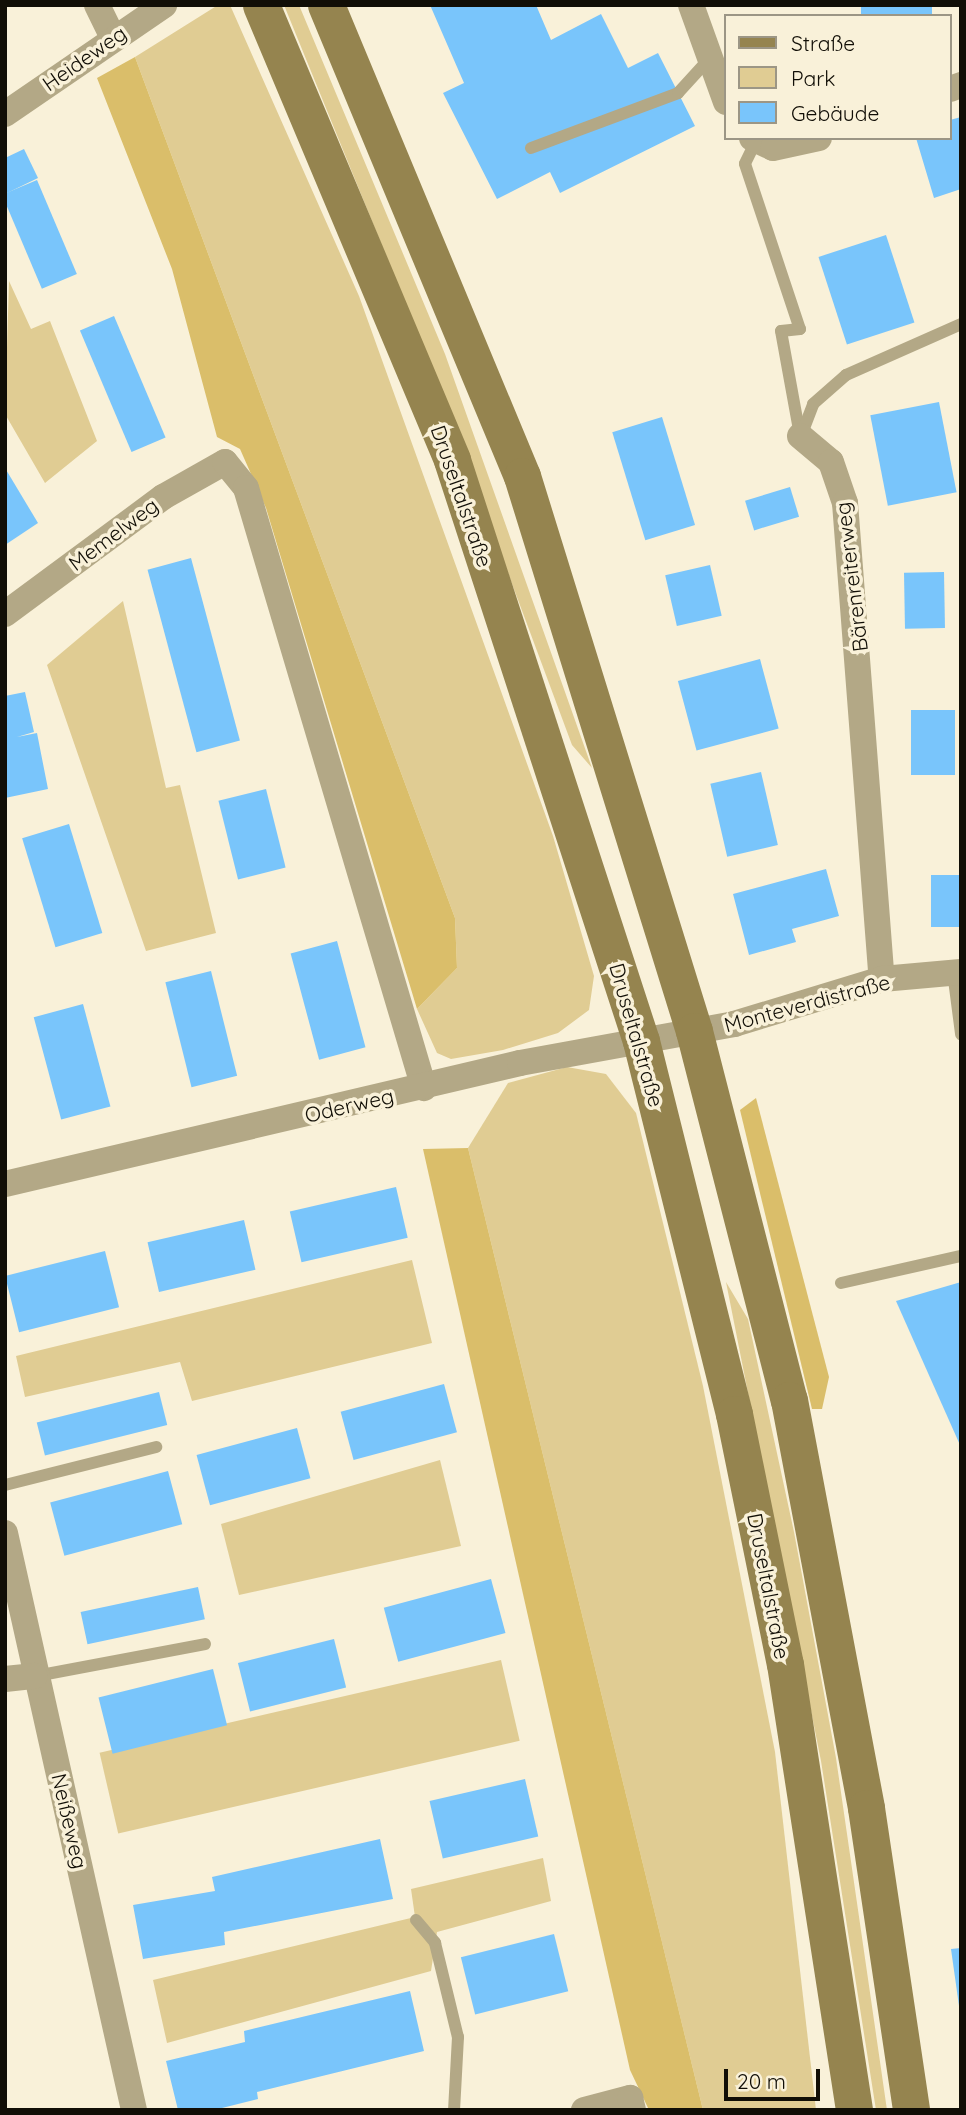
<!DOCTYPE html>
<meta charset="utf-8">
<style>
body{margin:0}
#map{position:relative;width:966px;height:2115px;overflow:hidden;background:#f9f1d9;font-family:Quicksand,sans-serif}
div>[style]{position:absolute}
.green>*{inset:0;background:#e0cc93;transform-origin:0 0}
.forest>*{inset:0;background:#dabe6a}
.building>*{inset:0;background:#79c5fb;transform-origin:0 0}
.service>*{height:12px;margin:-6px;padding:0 6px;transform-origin:6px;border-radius:6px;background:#b3a886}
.minor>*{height:26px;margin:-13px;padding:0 13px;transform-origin:13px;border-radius:13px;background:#b3a886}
.secondary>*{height:37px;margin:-18.5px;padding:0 18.5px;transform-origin:18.5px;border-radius:18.5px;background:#95844f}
span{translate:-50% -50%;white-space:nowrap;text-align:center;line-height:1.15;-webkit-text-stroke:7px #f9f1d9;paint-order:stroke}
.street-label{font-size:21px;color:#110e06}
.frame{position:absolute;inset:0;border:7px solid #110e06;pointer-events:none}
.legend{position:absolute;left:724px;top:14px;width:228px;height:126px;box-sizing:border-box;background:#f9f1d9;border:2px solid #9c9685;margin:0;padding:9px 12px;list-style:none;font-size:21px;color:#110e06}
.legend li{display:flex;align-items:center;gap:14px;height:35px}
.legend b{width:35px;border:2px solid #9c9685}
.scale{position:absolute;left:724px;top:2069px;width:96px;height:32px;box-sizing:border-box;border:4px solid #110e06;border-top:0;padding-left:9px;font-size:21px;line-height:24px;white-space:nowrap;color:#110e06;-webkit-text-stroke:5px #f9f1d9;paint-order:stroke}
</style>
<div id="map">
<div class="green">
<div style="clip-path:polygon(218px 5px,230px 5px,359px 296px,553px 836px,594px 976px,589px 1010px,558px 1033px,503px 1050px,451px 1059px,437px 1053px,417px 1009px,457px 968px,455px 918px,135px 57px)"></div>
<div style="clip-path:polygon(284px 5px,299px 5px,445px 354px,592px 768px,572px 745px,431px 366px)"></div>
<div style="clip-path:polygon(9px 281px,31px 329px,50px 321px,97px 441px,45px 483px,5px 414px)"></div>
<div style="clip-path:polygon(123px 601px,166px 788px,180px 785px,216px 933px,146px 951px,47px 665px)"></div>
<div style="clip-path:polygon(567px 1067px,606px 1074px,636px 1113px,703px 1386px,775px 1752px,816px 2110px,703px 2110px,468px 1148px,508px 1083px)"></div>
<div style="clip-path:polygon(412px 1260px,432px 1343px,192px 1401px,180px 1362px,25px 1397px,16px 1356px)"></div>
<div style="clip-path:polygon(726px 1282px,748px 1319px,794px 1532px,836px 1758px,887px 2110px,876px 2110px,821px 1761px)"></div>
<div style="clip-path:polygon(440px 1460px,461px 1546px,239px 1595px,221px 1524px)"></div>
<div style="left:501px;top:1660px;width:83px;height:412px;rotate:77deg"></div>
<div style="clip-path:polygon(543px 1858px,551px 1901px,437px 1932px,431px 1971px,167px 2043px,153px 1980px,415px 1917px,411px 1889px)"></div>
</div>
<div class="forest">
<div style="clip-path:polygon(135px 57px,455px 918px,457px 968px,417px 1009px,266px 508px,240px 449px,217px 437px,172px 269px,97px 78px)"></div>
<div style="clip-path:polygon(756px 1098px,829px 1377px,822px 1409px,812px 1409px,740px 1110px)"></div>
<div style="clip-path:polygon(468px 1148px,683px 2028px,703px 2110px,649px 2110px,630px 2070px,423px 1149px)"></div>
</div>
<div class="building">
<div style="clip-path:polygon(430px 5px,536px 5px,551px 40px,601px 14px,628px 68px,658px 53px,695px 126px,560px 193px,550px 172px,497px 199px,443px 93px,464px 83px)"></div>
<div style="left:861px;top:5px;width:71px;height:11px"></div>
<div style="clip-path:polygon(961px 117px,961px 189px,934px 198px,916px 138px,950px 138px,950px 120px)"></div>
<div style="clip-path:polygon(24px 149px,38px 178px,5px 194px,5px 158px)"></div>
<div style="left:37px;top:180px;width:102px;height:38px;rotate:67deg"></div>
<div style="left:886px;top:235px;width:92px;height:71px;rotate:72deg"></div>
<div style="left:114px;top:316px;width:132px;height:37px;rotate:67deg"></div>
<div style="left:939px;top:402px;width:92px;height:70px;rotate:79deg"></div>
<div style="left:662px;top:417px;width:113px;height:52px;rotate:73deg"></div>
<div style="clip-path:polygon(5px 468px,38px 523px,5px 545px)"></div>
<div style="left:790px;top:487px;width:31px;height:47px;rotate:73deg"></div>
<div style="left:191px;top:558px;width:189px;height:45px;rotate:75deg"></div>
<div style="left:710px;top:565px;width:52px;height:46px;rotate:77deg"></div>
<div style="left:944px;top:572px;width:56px;height:40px;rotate:89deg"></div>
<div style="left:760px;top:659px;width:72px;height:85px;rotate:75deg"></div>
<div style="clip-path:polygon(25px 692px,34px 732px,17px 737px,37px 733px,48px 789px,5px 798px,5px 696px)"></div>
<div style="left:911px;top:710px;width:44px;height:65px"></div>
<div style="left:761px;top:772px;width:75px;height:52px;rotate:77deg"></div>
<div style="left:266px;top:789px;width:81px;height:49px;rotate:76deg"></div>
<div style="left:69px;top:824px;width:114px;height:49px;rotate:73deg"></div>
<div style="clip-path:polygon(826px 869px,839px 916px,792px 929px,796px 942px,749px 955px,733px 894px)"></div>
<div style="left:961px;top:875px;width:52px;height:30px;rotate:90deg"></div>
<div style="left:337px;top:941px;width:110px;height:48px;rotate:75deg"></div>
<div style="left:211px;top:971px;width:108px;height:47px;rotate:76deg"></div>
<div style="left:83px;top:1004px;width:106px;height:51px;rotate:75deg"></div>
<div style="left:396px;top:1187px;width:52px;height:109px;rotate:77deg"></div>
<div style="left:244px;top:1220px;width:51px;height:99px;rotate:77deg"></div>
<div style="left:105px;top:1251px;width:58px;height:103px;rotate:76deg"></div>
<div style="clip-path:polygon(961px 1282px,961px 1445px,960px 1445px,896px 1301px)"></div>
<div style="left:444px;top:1384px;width:50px;height:107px;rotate:75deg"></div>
<div style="left:159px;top:1392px;width:34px;height:126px;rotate:76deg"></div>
<div style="left:297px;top:1428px;width:52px;height:104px;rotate:75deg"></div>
<div style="left:168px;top:1471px;width:55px;height:122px;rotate:75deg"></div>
<div style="left:491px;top:1579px;width:56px;height:111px;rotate:75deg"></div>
<div style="left:198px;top:1587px;width:33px;height:120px;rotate:78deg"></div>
<div style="left:334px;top:1639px;width:50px;height:99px;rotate:76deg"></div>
<div style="left:213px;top:1669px;width:58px;height:118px;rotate:76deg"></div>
<div style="left:525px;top:1779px;width:59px;height:98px;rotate:77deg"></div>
<div style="clip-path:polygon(380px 1839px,393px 1899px,224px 1932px,225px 1945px,143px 1959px,133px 1905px,215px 1891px,212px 1877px)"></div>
<div style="left:554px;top:1934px;width:59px;height:96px;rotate:76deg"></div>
<div style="clip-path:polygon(961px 1948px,961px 2006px,959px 2006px,951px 1949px)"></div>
<div style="clip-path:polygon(410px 1991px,424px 2051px,257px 2092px,258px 2099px,214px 2110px,178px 2110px,166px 2061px,245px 2042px,244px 2031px)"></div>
</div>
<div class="service">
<div style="left:756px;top:141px;width:25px;rotate:116deg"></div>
<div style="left:745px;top:164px;width:174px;rotate:71.6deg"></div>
<div style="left:800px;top:329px;width:19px;rotate:174deg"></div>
<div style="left:781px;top:331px;width:107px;rotate:79.7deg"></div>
<div style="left:531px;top:148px;width:157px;rotate:-20.5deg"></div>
<div style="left:678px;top:93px;width:47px;rotate:-47.6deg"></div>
<div style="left:801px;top:436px;width:34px;rotate:-69deg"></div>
<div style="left:813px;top:404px;width:44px;rotate:-41.3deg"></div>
<div style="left:846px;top:375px;width:126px;rotate:-23.9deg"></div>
<div style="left:953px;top:972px;width:63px;rotate:82.6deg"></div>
<div style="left:841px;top:1283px;width:123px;rotate:-12.7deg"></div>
<div style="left:5px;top:1485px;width:156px;rotate:-14.1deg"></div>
<div style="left:36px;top:1676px;width:172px;rotate:-10.7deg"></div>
<div style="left:416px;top:1920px;width:30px;rotate:50deg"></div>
<div style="left:435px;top:1943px;width:97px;rotate:76.3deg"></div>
<div style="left:458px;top:2037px;width:73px;rotate:93.1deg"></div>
</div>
<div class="minor">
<div style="left:97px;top:5px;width:34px;rotate:64deg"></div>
<div style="left:691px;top:5px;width:103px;rotate:70.2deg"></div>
<div style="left:950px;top:89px;width:12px;rotate:-20deg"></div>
<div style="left:5px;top:114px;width:193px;rotate:-34.4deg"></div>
<div style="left:752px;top:138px;width:23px;rotate:25deg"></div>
<div style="left:773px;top:148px;width:47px;rotate:-12.3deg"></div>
<div style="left:800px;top:436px;width:40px;rotate:40deg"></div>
<div style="left:831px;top:462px;width:43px;rotate:71.1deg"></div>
<div style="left:845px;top:503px;width:477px;rotate:85.6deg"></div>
<div style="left:5px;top:614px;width:197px;rotate:-36.5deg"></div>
<div style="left:163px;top:497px;width:71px;rotate:-29.4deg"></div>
<div style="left:225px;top:462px;width:33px;rotate:51deg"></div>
<div style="left:246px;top:488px;width:626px;rotate:73.48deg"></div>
<div style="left:5px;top:1184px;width:529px;rotate:-13.22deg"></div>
<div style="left:520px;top:1063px;width:218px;rotate:-10.3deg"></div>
<div style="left:734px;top:1024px;width:155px;rotate:-16.9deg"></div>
<div style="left:882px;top:979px;width:79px;rotate:-5.1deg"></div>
<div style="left:5px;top:1533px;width:591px;rotate:77.4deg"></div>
<div style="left:5px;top:1679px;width:30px;rotate:-6deg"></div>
<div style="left:584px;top:2110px;width:48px;rotate:-14.6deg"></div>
<div style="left:630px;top:2098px;width:12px;rotate:76deg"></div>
</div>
<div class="secondary">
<div style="left:261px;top:5px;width:493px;rotate:67.2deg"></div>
<div style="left:452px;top:460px;width:611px;rotate:71.98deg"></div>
<div style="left:641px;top:1041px;width:384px;rotate:76deg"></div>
<div style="left:734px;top:1414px;width:255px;rotate:78.5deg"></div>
<div style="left:785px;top:1664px;width:451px;rotate:81.2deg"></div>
<div style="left:326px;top:5px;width:510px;rotate:67.41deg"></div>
<div style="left:522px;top:476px;width:581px;rotate:72.78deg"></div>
<div style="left:694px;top:1031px;width:381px;rotate:75.6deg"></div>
<div style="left:789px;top:1400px;width:415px;rotate:79.3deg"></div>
<div style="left:866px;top:1808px;width:305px;rotate:81.5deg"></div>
</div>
<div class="street-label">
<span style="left:84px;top:58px;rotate:-35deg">Heideweg</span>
<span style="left:462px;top:496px;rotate:71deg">Druseltalstraße</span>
<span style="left:113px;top:534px;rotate:-37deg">Memelweg</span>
<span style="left:851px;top:577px;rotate:-97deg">Bärenreiterweg</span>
<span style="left:807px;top:1003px;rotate:-15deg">Monteverdistraße</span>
<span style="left:637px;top:1035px;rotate:74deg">Druseltalstraße</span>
<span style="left:349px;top:1105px;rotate:-13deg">Oderweg</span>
<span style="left:769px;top:1586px;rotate:79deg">Druseltalstraße</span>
<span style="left:70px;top:1821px;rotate:77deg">Neißeweg</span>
</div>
<div class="frame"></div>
<ul class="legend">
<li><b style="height:9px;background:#95844f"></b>Straße</li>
<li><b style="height:19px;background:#e0cc93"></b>Park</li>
<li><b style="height:19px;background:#79c5fb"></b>Gebäude</li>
</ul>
<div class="scale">20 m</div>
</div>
